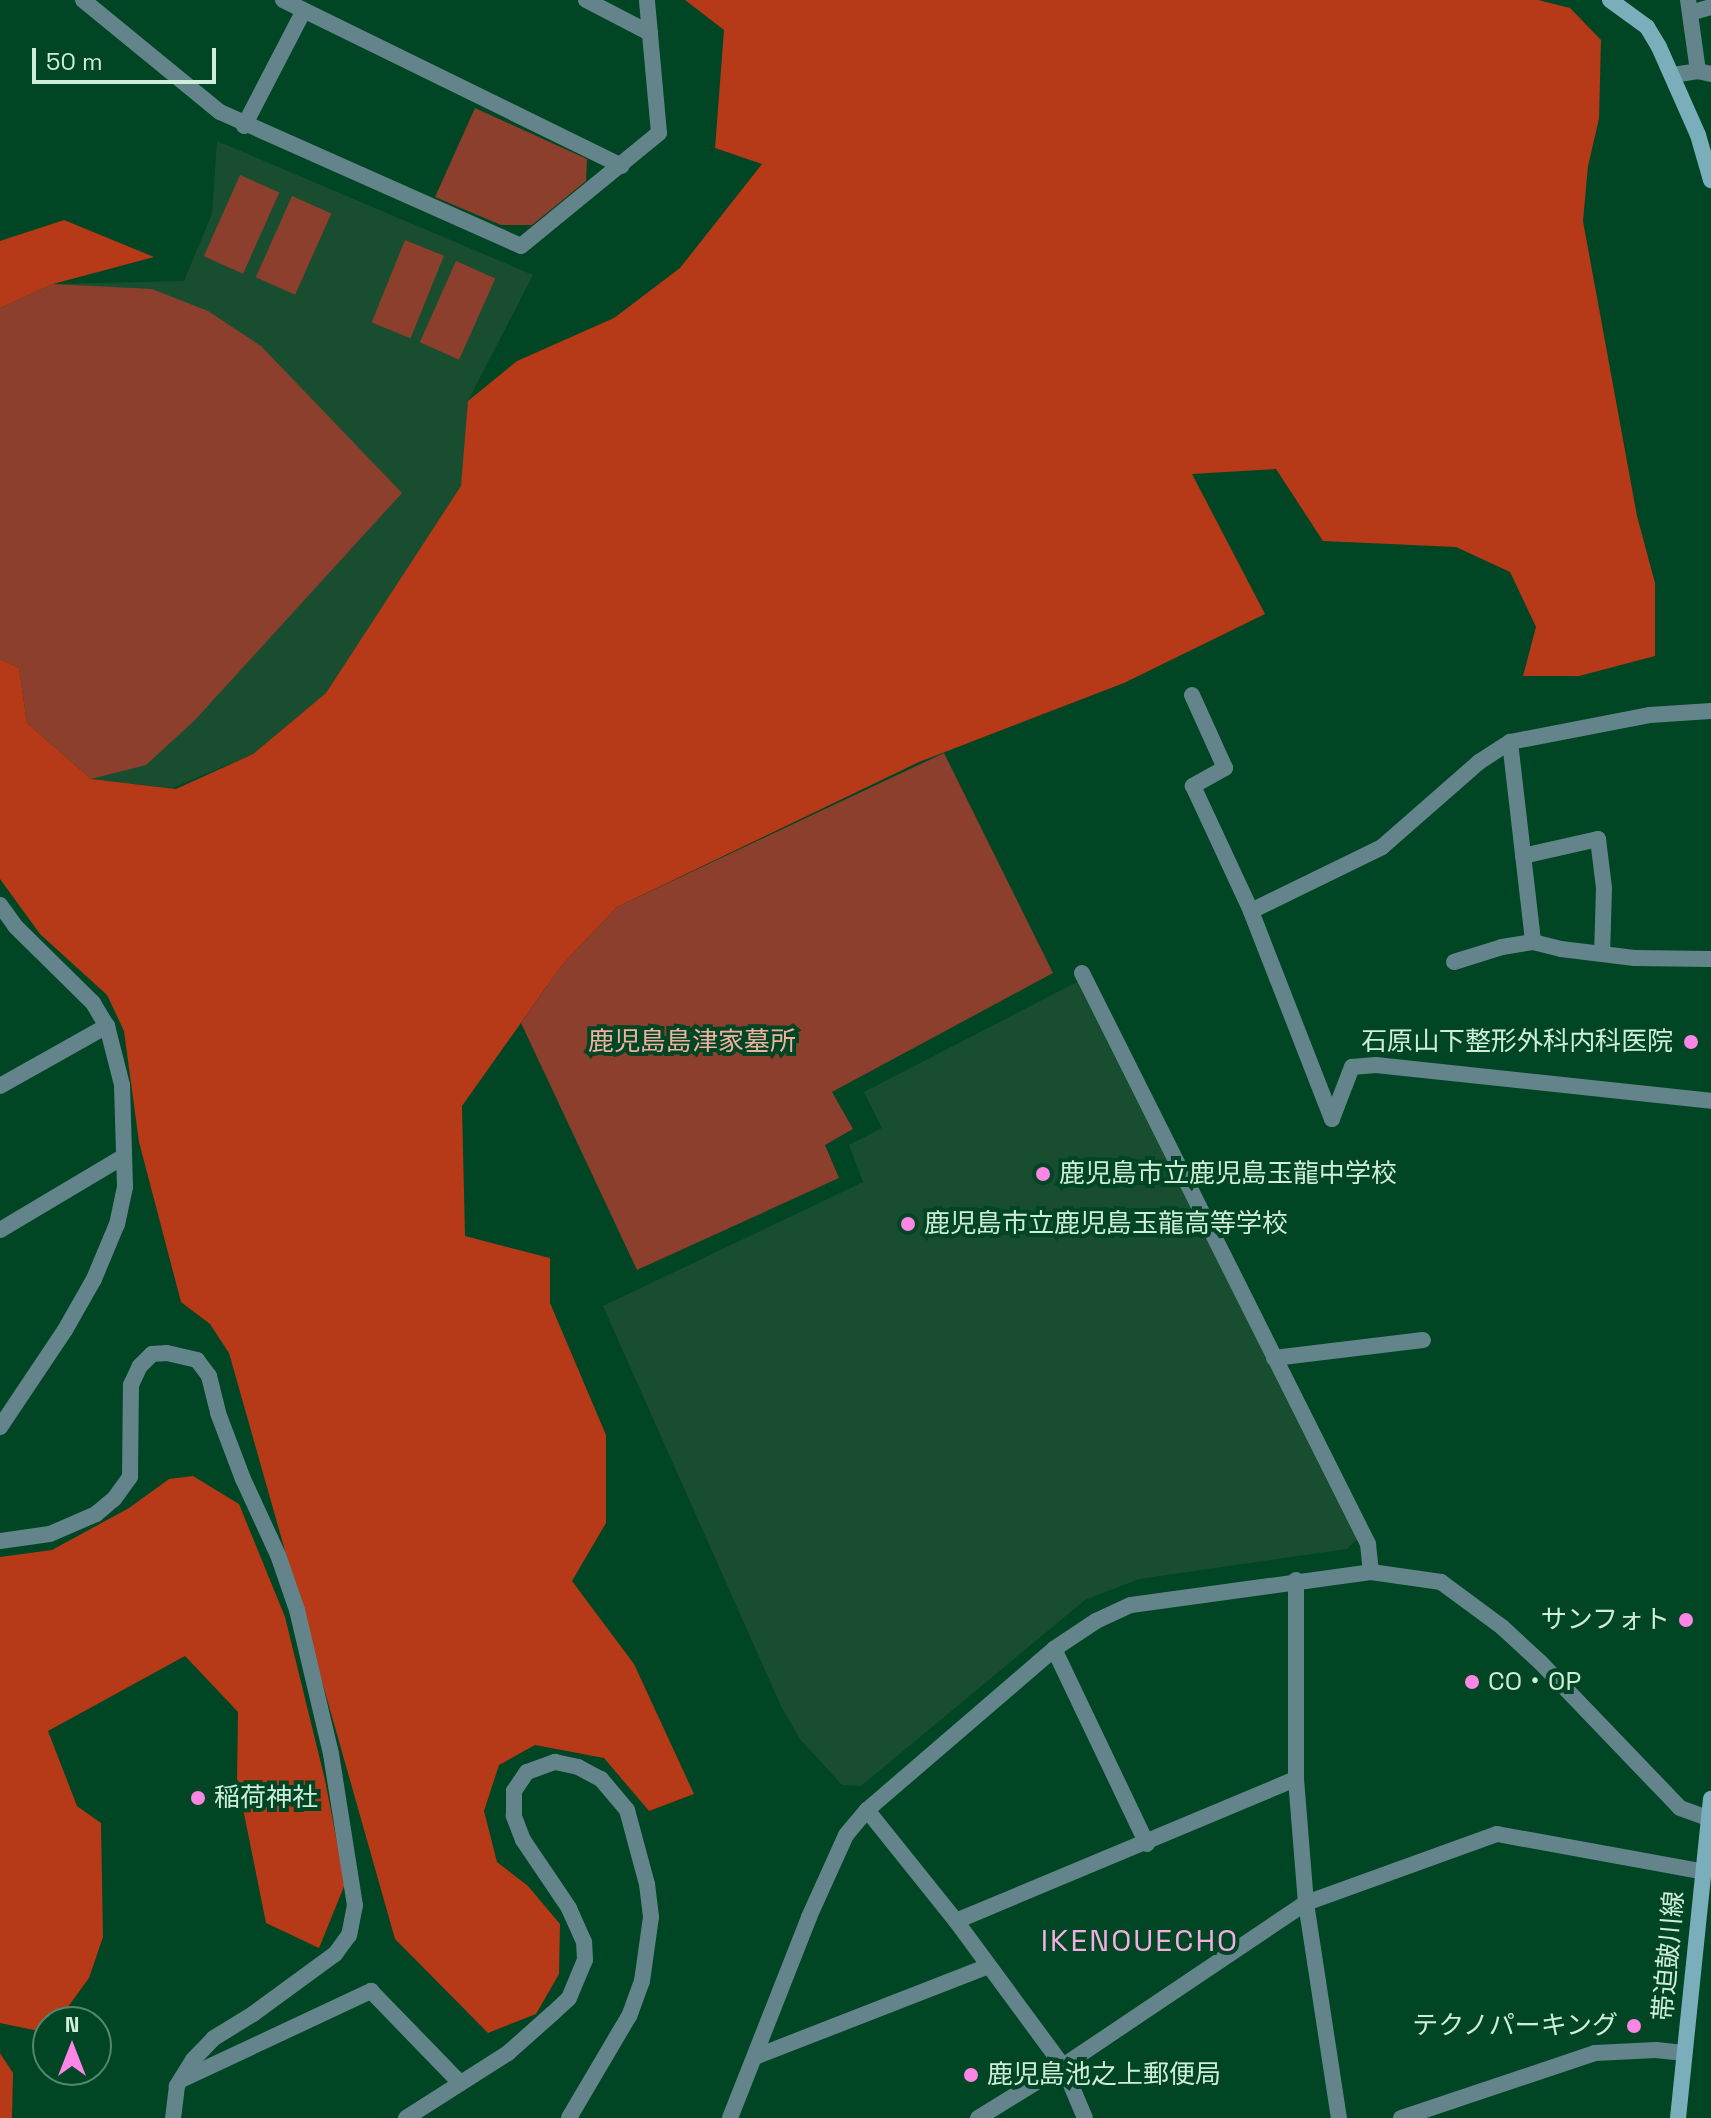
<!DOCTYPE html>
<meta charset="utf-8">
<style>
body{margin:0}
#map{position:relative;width:1711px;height:2118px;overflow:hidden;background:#004524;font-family:"Space Grotesk","Noto Sans JP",sans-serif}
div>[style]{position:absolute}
.built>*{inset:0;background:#184e2f}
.green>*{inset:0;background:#8b3f2c;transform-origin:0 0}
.forest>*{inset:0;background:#b63918}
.street>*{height:16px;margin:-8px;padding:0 8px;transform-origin:8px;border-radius:8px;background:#64848c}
.secondary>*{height:16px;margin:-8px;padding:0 8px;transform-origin:8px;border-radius:8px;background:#7aaebb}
.dots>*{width:22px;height:22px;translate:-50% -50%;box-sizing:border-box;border:4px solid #004524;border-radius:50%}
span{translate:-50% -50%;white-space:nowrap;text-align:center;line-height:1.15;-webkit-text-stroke:8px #004524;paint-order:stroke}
.park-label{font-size:26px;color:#f1b1a0}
.poi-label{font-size:26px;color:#cfedd8}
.right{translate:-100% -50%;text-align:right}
.left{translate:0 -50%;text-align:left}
.street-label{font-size:26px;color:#cfedd8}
.quarter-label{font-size:30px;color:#f1afe2;letter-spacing:2px}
.north{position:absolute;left:32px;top:2006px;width:80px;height:80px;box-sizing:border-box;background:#004524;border:2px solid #53886c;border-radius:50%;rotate:0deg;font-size:22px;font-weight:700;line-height:32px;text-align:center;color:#cfedd8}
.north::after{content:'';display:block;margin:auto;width:28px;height:36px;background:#fb86e5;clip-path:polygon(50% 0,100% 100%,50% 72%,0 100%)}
.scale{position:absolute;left:32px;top:48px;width:184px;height:36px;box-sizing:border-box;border:4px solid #cfedd8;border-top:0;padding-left:10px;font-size:24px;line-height:28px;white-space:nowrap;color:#cfedd8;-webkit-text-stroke:6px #004524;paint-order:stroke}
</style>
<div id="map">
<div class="built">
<div style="clip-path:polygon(217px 141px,533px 275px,468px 401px,462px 486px,326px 693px,253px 754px,172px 788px,91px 779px,27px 723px,19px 668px,0 659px,0 308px,53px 284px,184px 281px,212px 214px)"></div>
<div style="clip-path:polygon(1077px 982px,1357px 1539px,1347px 1549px,1139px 1579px,1085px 1600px,861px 1786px,842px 1785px,800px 1739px,781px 1706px,603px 1306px,863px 1182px,849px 1145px,882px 1128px,864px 1092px)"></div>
</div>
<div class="green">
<div style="clip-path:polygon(475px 108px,587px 159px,586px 181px,532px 225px,501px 225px,435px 197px)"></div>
<div style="left:240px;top:175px;width:43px;height:89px;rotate:24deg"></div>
<div style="left:292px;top:196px;width:43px;height:89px;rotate:24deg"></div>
<div style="left:405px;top:240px;width:42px;height:89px;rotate:22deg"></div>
<div style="left:456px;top:261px;width:43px;height:89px;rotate:24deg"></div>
<div style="clip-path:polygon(53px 284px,152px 289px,208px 311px,261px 346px,402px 493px,195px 720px,146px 765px,91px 779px,27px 723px,19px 668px,0 659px,0 308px)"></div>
<div style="clip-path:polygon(944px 753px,1053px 973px,832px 1092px,853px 1129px,825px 1145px,839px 1178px,637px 1270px,521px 1023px,562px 965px,617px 907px)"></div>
</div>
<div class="forest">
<div style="clip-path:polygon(685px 0,1538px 0,1570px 8px,1601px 40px,1599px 119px,1588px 166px,1583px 221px,1637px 516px,1655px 583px,1655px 656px,1579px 676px,1523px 676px,1536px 627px,1510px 572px,1456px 547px,1323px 541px,1276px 469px,1192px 474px,1265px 614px,1124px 683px,919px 762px,617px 907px,562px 965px,462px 1106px,465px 1236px,550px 1258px,550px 1303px,606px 1435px,606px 1523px,572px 1581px,634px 1664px,694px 1794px,649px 1811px,604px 1758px,535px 1745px,499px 1765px,484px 1811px,497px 1862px,528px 1886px,560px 1924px,559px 1974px,536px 2014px,488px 2033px,395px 1939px,229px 1353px,210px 1324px,181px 1302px,139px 1142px,124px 1031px,107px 995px,40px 934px,0 879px,0 659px,19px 668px,27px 723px,91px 779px,176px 789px,253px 754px,326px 693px,461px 486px,468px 401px,517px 361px,614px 318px,680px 268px,762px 164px,715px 148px,724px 30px)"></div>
<div style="clip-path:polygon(64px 220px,154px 257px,53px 284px,0 308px,0 241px)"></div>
<div style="clip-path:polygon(193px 1476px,239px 1504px,285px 1617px,325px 1780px,345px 1884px,319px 1948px,266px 1923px,237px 1779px,238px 1712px,185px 1656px,48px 1731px,77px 1806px,101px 1823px,103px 1937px,89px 1978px,57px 2022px,48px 2022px,48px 2033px,0 2023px,0 1557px,52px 1550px,129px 1508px,169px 1479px)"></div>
<div style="clip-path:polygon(0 2053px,13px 2073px,12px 2118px,0 2118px)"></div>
</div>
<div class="street">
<div style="left:83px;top:0;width:177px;rotate:39.3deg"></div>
<div style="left:220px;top:112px;width:329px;rotate:24deg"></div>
<div style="left:521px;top:246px;width:178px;rotate:-39.3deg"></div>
<div style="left:659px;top:133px;width:134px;rotate:-95.2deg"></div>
<div style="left:283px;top:0;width:377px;rotate:26.1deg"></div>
<div style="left:586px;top:0;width:72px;rotate:27.3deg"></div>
<div style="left:1688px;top:0;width:72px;rotate:82deg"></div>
<div style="left:1690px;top:13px;width:22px;rotate:-16deg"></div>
<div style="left:1673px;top:75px;width:25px;rotate:-9deg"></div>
<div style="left:1698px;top:71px;width:13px;rotate:13deg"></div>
<div style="left:244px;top:126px;width:128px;rotate:-62.6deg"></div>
<div style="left:1192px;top:695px;width:80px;rotate:65.7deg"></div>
<div style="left:1225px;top:768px;width:37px;rotate:151deg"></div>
<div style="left:1193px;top:786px;width:138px;rotate:65.1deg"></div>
<div style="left:1510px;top:742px;width:201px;rotate:83.4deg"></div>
<div style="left:1533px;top:942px;width:29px;rotate:14deg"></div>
<div style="left:1561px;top:949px;width:74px;rotate:7deg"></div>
<div style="left:1634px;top:958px;width:77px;rotate:0.7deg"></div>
<div style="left:1523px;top:856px;width:77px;rotate:-12.8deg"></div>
<div style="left:1598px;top:839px;width:49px;rotate:83deg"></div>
<div style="left:1604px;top:888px;width:66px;rotate:91.7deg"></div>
<div style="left:0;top:905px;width:26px;rotate:54deg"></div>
<div style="left:15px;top:926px;width:110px;rotate:44.6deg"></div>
<div style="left:93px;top:1003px;width:27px;rotate:59deg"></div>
<div style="left:107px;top:1026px;width:61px;rotate:75.7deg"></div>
<div style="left:122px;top:1085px;width:102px;rotate:88.3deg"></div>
<div style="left:125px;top:1187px;width:38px;rotate:102deg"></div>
<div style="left:117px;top:1224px;width:60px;rotate:112.7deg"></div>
<div style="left:94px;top:1279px;width:59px;rotate:119.6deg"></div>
<div style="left:65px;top:1330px;width:117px;rotate:123.8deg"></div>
<div style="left:1454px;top:962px;width:50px;rotate:-17.4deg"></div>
<div style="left:1502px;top:947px;width:31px;rotate:-9deg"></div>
<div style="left:1082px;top:973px;width:639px;rotate:63.39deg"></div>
<div style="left:1368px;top:1544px;width:28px;rotate:84deg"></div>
<div style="left:0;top:1086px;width:123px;rotate:-29.3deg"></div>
<div style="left:1332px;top:1119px;width:223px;rotate:-111.3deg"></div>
<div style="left:1251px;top:911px;width:146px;rotate:-26deg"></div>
<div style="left:1382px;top:847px;width:129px;rotate:-41.2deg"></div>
<div style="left:1479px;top:762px;width:37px;rotate:-33deg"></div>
<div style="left:1510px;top:742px;width:143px;rotate:-10.9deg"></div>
<div style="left:1650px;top:715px;width:61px;rotate:-3.8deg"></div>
<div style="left:1332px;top:1119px;width:56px;rotate:-69deg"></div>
<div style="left:1352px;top:1067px;width:24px;rotate:-5deg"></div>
<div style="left:1376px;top:1065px;width:337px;rotate:6.1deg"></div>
<div style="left:0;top:1230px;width:143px;rotate:-30.7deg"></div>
<div style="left:1274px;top:1358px;width:150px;rotate:-6.9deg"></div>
<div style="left:0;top:1541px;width:50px;rotate:-8deg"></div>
<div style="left:50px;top:1534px;width:50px;rotate:-23.5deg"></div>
<div style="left:96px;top:1514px;width:23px;rotate:-40deg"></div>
<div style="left:114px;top:1499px;width:27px;rotate:-54deg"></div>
<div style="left:130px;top:1477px;width:92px;rotate:-89.4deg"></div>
<div style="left:131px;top:1385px;width:21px;rotate:-65deg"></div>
<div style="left:140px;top:1366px;width:17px;rotate:-45deg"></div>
<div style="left:152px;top:1354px;width:15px;rotate:-4deg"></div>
<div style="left:167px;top:1353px;width:31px;rotate:13deg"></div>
<div style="left:197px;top:1360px;width:20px;rotate:53deg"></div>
<div style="left:209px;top:1376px;width:38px;rotate:76deg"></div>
<div style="left:218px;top:1413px;width:71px;rotate:69.3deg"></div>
<div style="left:243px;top:1479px;width:84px;rotate:65.3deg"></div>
<div style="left:278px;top:1555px;width:58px;rotate:70.9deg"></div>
<div style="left:297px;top:1610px;width:148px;rotate:76.7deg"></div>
<div style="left:331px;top:1754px;width:153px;rotate:81deg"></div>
<div style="left:355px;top:1905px;width:31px;rotate:101deg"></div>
<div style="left:349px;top:1935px;width:24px;rotate:126deg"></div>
<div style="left:335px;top:1954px;width:102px;rotate:143.8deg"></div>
<div style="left:253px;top:2014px;width:46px;rotate:148.4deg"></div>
<div style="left:214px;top:2038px;width:30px;rotate:134deg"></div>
<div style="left:193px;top:2060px;width:31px;rotate:122deg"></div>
<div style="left:177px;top:2086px;width:32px;rotate:97deg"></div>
<div style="left:1296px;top:1580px;width:199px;rotate:90deg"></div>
<div style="left:1296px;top:1779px;width:124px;rotate:85.4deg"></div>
<div style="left:1306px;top:1903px;width:218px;rotate:81.3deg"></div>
<div style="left:1054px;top:1649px;width:216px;rotate:64.5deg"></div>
<div style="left:867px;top:1810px;width:142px;rotate:51.3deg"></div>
<div style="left:956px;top:1921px;width:180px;rotate:53.6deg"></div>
<div style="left:1063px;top:2066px;width:56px;rotate:67.1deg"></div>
<div style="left:956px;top:1921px;width:368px;rotate:-22.7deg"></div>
<div style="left:755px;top:2057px;width:250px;rotate:-21.3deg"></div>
<div style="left:183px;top:2079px;width:208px;rotate:-25.1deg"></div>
<div style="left:371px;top:1991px;width:128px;rotate:45.9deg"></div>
<div style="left:406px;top:2118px;width:121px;rotate:-32.5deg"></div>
<div style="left:508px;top:2053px;width:59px;rotate:-41.6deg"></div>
<div style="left:552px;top:2014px;width:23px;rotate:-43deg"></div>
<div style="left:569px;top:1998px;width:41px;rotate:-67.2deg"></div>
<div style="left:585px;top:1960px;width:18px;rotate:-93deg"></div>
<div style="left:584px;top:1942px;width:37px;rotate:-114deg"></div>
<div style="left:569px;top:1908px;width:82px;rotate:-124.1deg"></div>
<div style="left:523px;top:1840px;width:26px;rotate:-111deg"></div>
<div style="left:514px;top:1816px;width:25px;rotate:-90deg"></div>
<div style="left:514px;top:1791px;width:23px;rotate:-56deg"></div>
<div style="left:527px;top:1772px;width:30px;rotate:-20deg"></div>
<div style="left:555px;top:1762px;width:24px;rotate:12deg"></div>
<div style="left:578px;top:1767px;width:26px;rotate:28deg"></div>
<div style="left:601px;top:1779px;width:40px;rotate:50deg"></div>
<div style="left:627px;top:1810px;width:77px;rotate:74.9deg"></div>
<div style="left:647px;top:1884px;width:33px;rotate:83deg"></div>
<div style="left:651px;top:1917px;width:65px;rotate:98deg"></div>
<div style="left:642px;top:1981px;width:37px;rotate:110deg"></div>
<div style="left:629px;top:2016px;width:118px;rotate:120.5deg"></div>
<div style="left:730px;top:2118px;width:216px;rotate:-68.5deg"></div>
<div style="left:809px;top:1917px;width:90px;rotate:-65.7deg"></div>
<div style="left:846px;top:1835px;width:33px;rotate:-50deg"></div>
<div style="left:867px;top:1810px;width:247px;rotate:-40.7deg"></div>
<div style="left:1054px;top:1649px;width:50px;rotate:-33.7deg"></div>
<div style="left:1096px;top:1621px;width:38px;rotate:-25deg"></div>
<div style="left:1131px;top:1605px;width:242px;rotate:-7.8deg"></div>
<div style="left:1371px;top:1572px;width:71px;rotate:8.1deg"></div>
<div style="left:1441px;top:1582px;width:76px;rotate:36.4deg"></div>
<div style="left:1502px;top:1627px;width:53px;rotate:42.7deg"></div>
<div style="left:1541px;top:1663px;width:201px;rotate:46.2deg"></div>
<div style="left:1680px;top:1808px;width:30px;rotate:20deg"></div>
<div style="left:978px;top:2118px;width:100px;rotate:-31.5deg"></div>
<div style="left:1063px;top:2066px;width:293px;rotate:-33.9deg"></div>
<div style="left:1306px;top:1903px;width:203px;rotate:-19.9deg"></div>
<div style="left:1497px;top:1834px;width:207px;rotate:10.3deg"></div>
<div style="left:1401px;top:2118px;width:205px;rotate:-18.5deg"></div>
<div style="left:1595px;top:2053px;width:61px;rotate:-2.8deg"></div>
<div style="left:1656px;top:2050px;width:28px;rotate:6deg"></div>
</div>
<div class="secondary">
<div style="left:1610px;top:0;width:46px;rotate:36.1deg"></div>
<div style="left:1647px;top:27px;width:23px;rotate:59deg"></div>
<div style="left:1659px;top:47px;width:96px;rotate:66.1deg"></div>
<div style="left:1698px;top:135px;width:47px;rotate:73.9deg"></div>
<div style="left:1678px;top:2118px;width:321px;rotate:-84.1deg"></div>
</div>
<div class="dots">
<div style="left:1691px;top:1042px;background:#fb86e5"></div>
<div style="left:1043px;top:1174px;background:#fb86e5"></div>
<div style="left:908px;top:1224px;background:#fb86e5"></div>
<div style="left:1686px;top:1620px;background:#fb86e5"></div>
<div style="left:1472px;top:1682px;background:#fb86e5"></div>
<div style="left:198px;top:1798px;background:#fb86e5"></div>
<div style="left:1634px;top:2026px;background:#fb86e5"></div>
<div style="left:971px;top:2075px;background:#fb86e5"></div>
</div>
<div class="park-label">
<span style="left:692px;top:1042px">鹿児島島津家墓所</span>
</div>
<div class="poi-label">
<span class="right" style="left:1673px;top:1042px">石原山下整形外科内科医院</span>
<span class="left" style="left:1059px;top:1174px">鹿児島市立鹿児島玉龍中学校</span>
<span class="left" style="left:924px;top:1224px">鹿児島市立鹿児島玉龍高等学校</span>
<span class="right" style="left:1670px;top:1620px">サンフォト</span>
<span class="left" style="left:1488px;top:1682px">CO・OP</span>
<span class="left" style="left:214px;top:1798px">稲荷神社</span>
<span class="right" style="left:1618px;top:2026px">テクノパーキング</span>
<span class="left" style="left:987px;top:2075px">鹿児島池之上郵便局</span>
</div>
<div class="street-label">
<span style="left:1669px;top:1956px;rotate:-85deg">帯迫皷川線</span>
</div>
<div class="quarter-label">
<span style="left:1140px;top:1941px">IKENOUECHO</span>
</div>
<div class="north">N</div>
<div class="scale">50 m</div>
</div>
